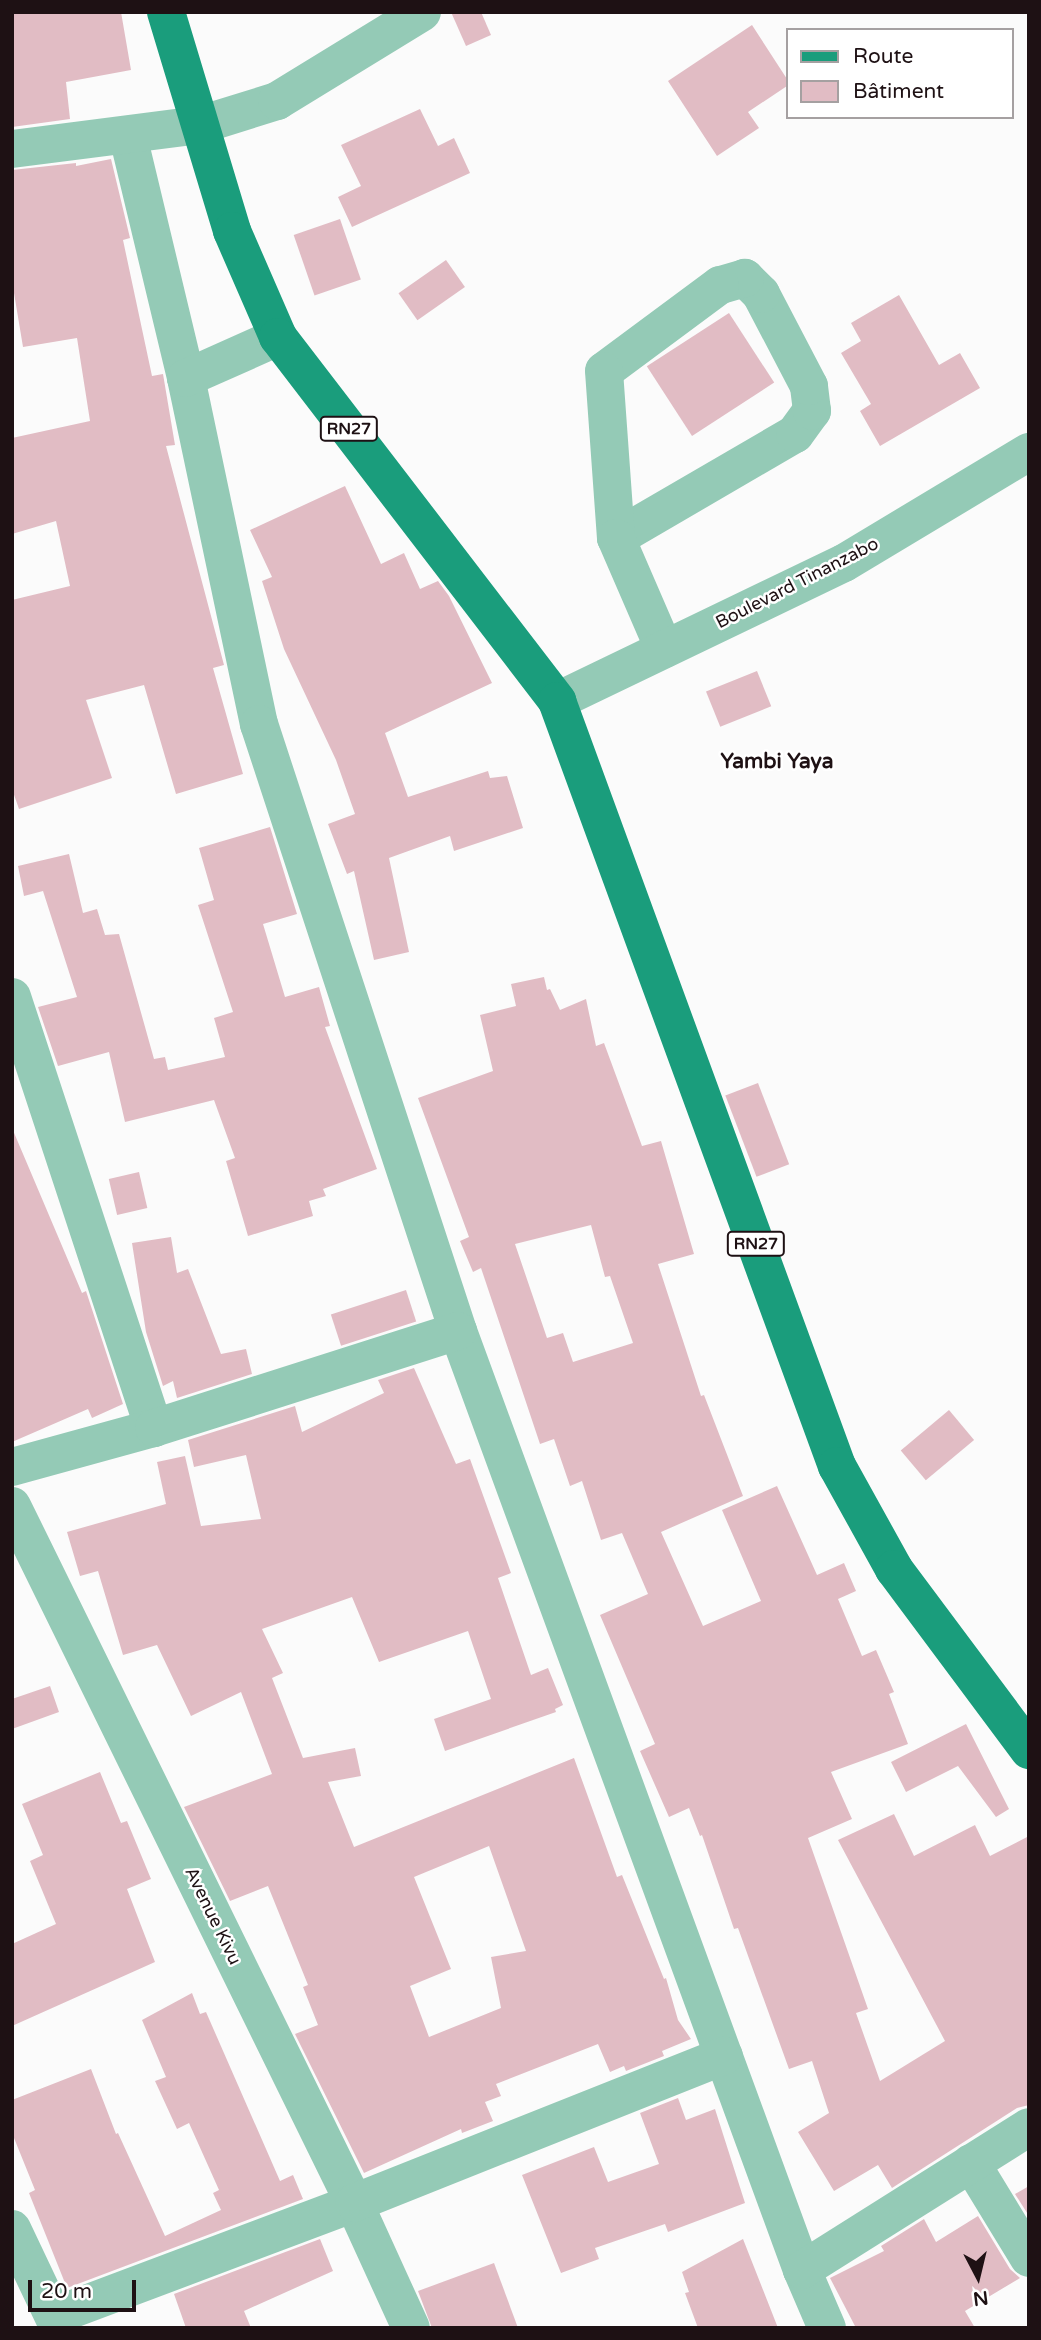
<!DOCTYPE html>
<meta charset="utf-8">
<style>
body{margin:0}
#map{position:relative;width:1041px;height:2340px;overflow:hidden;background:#fbfbfb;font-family:"Varela Round",sans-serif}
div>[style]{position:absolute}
.building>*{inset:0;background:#e1bcc4;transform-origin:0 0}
.minor>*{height:38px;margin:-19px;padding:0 19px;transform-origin:19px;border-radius:19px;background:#94cab6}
.major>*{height:38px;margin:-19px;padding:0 19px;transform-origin:19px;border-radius:19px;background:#1a9d7c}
span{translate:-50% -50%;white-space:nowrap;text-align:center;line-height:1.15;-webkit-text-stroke:5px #fff;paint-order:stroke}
.shield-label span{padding:2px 5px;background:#fff;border:2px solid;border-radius:5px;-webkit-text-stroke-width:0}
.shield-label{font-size:16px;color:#1e1114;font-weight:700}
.street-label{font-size:18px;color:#1e1114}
.quarter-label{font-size:21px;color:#1e1114;font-weight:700}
.frame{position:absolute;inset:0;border:14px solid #1e1114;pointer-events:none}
.legend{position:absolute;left:786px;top:28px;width:228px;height:91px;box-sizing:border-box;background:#fff;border:2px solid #a5a0a1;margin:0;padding:9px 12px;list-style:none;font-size:21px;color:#1e1114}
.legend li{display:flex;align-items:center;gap:14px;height:35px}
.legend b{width:35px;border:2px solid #a5a0a1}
.north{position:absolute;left:943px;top:2242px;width:70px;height:70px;-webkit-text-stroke:5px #fff;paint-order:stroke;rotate:173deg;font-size:19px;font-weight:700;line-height:28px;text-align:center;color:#1e1114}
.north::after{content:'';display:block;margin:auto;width:24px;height:32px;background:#1e1114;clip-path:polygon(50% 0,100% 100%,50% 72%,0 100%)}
.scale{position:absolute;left:28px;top:2280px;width:108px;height:32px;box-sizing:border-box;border:4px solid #1e1114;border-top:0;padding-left:9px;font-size:21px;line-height:24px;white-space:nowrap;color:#1e1114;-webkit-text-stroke:5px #fff;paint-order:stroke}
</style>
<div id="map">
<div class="building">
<div style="clip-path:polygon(12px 12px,121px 12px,131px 70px,66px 82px,70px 119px,12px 127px)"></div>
<div style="clip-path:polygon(451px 12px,481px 12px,491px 35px,466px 46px)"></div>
<div style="clip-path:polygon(752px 25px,787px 79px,787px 86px,748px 112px,759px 128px,717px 156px,668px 81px)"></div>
<div style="clip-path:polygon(420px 109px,438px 146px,454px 138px,470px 173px,352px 227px,338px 197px,361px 186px,341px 145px)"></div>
<div style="clip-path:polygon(111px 159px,130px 238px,123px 240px,152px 376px,163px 374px,175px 445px,166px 446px,224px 665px,213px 668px,243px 774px,176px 794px,144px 685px,86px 700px,112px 778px,19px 809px,12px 789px,12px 600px,70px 586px,56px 521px,12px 534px,12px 438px,90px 421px,77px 338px,23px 347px,12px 281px,12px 170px,76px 163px,76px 166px)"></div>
<div style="left:340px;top:219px;width:64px;height:49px;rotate:71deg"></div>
<div style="left:446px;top:260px;width:33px;height:58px;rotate:55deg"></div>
<div style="clip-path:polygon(899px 295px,939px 365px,960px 353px,980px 388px,880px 446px,860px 411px,871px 404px,841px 353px,861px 341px,851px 323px)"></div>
<div style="left:729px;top:313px;width:83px;height:98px;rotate:57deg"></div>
<div style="clip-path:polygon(345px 486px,381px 564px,404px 553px,420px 589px,438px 581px,449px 596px,492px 683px,385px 733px,408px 797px,488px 771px,490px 778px,507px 776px,523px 828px,454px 851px,450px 836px,389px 858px,409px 952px,374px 960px,354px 871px,347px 874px,328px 824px,355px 814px,336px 760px,284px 649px,262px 581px,272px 577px,250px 530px)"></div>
<div style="left:757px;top:671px;width:38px;height:55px;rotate:68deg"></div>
<div style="clip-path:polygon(270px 827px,297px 914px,263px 924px,285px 997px,319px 987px,330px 1026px,325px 1027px,377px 1169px,323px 1189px,326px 1196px,309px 1201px,313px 1216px,248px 1236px,226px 1161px,235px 1158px,214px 1100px,125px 1122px,109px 1052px,58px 1066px,38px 1007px,77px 997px,43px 891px,24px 896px,18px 866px,69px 854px,83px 913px,97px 909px,105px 935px,119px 934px,154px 1059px,165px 1057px,168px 1070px,225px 1057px,214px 1018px,233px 1012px,198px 905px,214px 900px,199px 848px)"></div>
<div style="clip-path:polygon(evenodd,544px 977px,547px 990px,550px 989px,560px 1010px,586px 999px,596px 1046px,604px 1043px,642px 1146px,661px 1141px,694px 1254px,658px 1264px,701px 1396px,704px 1395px,743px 1496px,661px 1532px,703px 1626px,761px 1601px,722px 1510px,777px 1486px,817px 1575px,844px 1563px,856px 1591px,838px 1599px,862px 1656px,876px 1650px,894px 1692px,889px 1694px,908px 1744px,831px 1772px,852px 1819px,808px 1838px,868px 2009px,856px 2013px,880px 2081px,945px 2041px,838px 1840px,894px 1814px,914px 1856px,975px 1825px,990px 1856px,1029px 1836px,1029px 2105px,1017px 2108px,892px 2188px,878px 2165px,834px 2191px,798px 2132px,829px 2113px,812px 2061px,789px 2069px,738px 1928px,734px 1929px,702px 1835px,700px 1836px,689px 1808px,669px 1817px,640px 1751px,655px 1744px,600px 1615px,648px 1594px,622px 1533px,601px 1540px,582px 1481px,570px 1486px,554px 1439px,540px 1444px,481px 1268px,473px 1272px,460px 1241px,469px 1237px,418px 1098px,493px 1071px,480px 1015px,516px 1006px,511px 984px,544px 977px,591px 1225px,605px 1277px,610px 1276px,633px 1343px,573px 1362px,563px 1333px,547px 1338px,515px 1244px,591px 1225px)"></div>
<div style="left:758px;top:1083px;width:87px;height:35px;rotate:69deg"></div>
<div style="clip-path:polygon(12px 1128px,82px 1293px,86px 1291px,123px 1404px,92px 1418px,88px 1409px,12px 1442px)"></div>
<div style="left:139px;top:1172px;width:37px;height:31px;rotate:77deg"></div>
<div style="clip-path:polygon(171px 1237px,177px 1273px,188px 1269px,221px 1354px,246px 1349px,252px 1374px,177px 1398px,173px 1381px,163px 1386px,146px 1332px,132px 1243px)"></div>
<div style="left:406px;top:1290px;width:33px;height:79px;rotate:72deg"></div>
<div style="clip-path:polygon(evenodd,414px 1368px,456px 1464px,470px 1459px,511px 1573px,498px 1578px,531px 1675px,548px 1668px,563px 1705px,555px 1709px,556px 1712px,445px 1751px,434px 1719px,491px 1699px,468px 1631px,379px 1662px,352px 1597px,262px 1629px,283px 1673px,272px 1678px,303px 1758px,355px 1748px,361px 1776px,328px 1782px,354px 1847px,574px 1758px,617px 1877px,622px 1875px,664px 1979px,666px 1978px,678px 2020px,691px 2039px,662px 2051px,664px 2056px,626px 2071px,624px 2066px,610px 2072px,598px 2044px,496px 2084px,501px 2096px,485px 2102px,493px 2121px,462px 2133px,461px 2129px,364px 2173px,295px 2034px,318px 2025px,303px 1987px,308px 1985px,268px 1886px,230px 1901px,184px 1807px,272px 1774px,241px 1692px,191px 1716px,157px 1645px,123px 1655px,98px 1571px,80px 1576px,67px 1532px,166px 1504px,157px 1462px,185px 1456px,201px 1526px,261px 1519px,246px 1455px,194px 1467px,188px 1440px,295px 1406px,302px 1432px,384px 1393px,378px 1380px,414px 1368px,489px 1846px,526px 1951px,491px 1957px,501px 2008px,429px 2037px,410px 1986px,451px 1969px,414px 1877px,489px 1846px)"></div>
<div style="left:949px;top:1410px;width:39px;height:63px;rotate:50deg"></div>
<div style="clip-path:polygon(50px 1686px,59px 1712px,12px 1729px,12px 1699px)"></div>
<div style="clip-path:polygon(966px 1724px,1009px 1809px,996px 1817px,958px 1766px,906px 1792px,891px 1762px)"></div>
<div style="clip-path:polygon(100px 1772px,121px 1823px,127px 1821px,151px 1879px,127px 1889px,155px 1962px,12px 2026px,12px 1944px,56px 1924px,30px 1861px,43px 1855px,22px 1804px)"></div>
<div style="clip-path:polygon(192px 1993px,200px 2014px,206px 2012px,280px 2181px,293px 2175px,303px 2199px,67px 2288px,29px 2193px,35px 2190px,12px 2133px,12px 2100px,91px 2069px,116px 2134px,118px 2133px,165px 2236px,221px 2210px,213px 2193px,219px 2190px,189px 2123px,177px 2129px,155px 2081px,166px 2077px,142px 2020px)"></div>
<div style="clip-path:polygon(678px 2098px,686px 2120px,715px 2109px,745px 2203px,668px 2232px,665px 2224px,595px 2248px,599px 2259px,561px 2273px,522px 2175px,594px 2147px,608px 2182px,659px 2164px,640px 2113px)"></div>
<div style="clip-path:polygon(1029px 2186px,1029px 2216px,1015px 2194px)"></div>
<div style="clip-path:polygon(978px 2216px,1010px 2269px,1020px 2278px,965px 2311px,975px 2328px,856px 2328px,830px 2278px,884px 2251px,881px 2246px,924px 2219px,936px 2242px)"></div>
<div style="clip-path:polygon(320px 2239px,333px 2271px,244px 2311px,251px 2328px,186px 2328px,174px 2294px)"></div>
<div style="clip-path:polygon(743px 2239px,778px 2328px,698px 2328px,685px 2293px,689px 2292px,682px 2272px)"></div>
<div style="clip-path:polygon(494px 2263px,518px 2328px,432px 2328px,418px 2291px)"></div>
</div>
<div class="minor">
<div style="left:128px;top:136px;width:249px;rotate:76.5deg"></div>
<div style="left:186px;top:378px;width:354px;rotate:78.1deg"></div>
<div style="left:259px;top:724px;width:639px;rotate:71.85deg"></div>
<div style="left:458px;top:1331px;width:1000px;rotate:69.88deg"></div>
<div style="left:802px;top:2270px;width:63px;rotate:66.7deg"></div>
<div style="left:12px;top:149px;width:190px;rotate:-7.3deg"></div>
<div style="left:200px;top:125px;width:81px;rotate:-17.3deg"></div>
<div style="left:277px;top:101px;width:170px;rotate:-31.5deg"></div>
<div style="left:186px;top:378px;width:101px;rotate:-24deg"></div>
<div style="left:616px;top:538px;width:207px;rotate:-30.2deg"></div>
<div style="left:795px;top:434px;width:29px;rotate:-54deg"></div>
<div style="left:812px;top:411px;width:25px;rotate:-97deg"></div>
<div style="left:809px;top:386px;width:104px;rotate:-117.6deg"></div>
<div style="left:761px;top:294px;width:23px;rotate:-135deg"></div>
<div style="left:745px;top:278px;width:26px;rotate:164deg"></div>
<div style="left:720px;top:285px;width:144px;rotate:143.4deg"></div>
<div style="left:604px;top:371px;width:167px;rotate:85.9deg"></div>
<div style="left:616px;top:538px;width:121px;rotate:66.6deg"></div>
<div style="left:557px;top:701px;width:318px;rotate:-25.7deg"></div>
<div style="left:844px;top:563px;width:216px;rotate:-31deg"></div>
<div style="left:12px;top:997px;width:454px;rotate:71.8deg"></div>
<div style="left:12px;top:1467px;width:147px;rotate:-15.4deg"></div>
<div style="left:154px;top:1428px;width:319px;rotate:-17.7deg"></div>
<div style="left:12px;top:1506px;width:776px;rotate:63.86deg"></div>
<div style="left:354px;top:2203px;width:137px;rotate:65.5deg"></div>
<div style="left:971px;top:2163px;width:111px;rotate:58.6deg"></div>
<div style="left:12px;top:2229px;width:110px;rotate:64.6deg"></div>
<div style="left:802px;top:2270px;width:268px;rotate:-32.2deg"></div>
<div style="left:54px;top:2316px;width:321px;rotate:-20.6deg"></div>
<div style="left:354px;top:2203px;width:398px;rotate:-21.7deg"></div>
</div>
<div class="major">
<div style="left:166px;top:12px;width:229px;rotate:73.2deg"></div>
<div style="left:232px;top:231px;width:116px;rotate:66.5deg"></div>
<div style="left:278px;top:337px;width:459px;rotate:52.5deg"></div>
<div style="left:557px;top:701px;width:815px;rotate:69.9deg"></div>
<div style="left:837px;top:1466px;width:118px;rotate:61deg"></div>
<div style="left:894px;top:1569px;width:226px;rotate:53.3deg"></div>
</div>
<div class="shield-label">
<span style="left:349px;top:429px">RN27</span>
<span style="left:756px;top:1244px">RN27</span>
</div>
<div class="street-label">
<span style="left:797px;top:583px;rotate:-27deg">Boulevard Tinanzabo</span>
<span style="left:213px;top:1916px;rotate:64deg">Avenue Kivu</span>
</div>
<div class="quarter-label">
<span style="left:777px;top:762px">Yambi Yaya</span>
</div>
<div class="frame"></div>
<ul class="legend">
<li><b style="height:9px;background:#1a9d7c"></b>Route</li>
<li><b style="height:19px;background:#e1bcc4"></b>Bâtiment</li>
</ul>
<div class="north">N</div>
<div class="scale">20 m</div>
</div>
